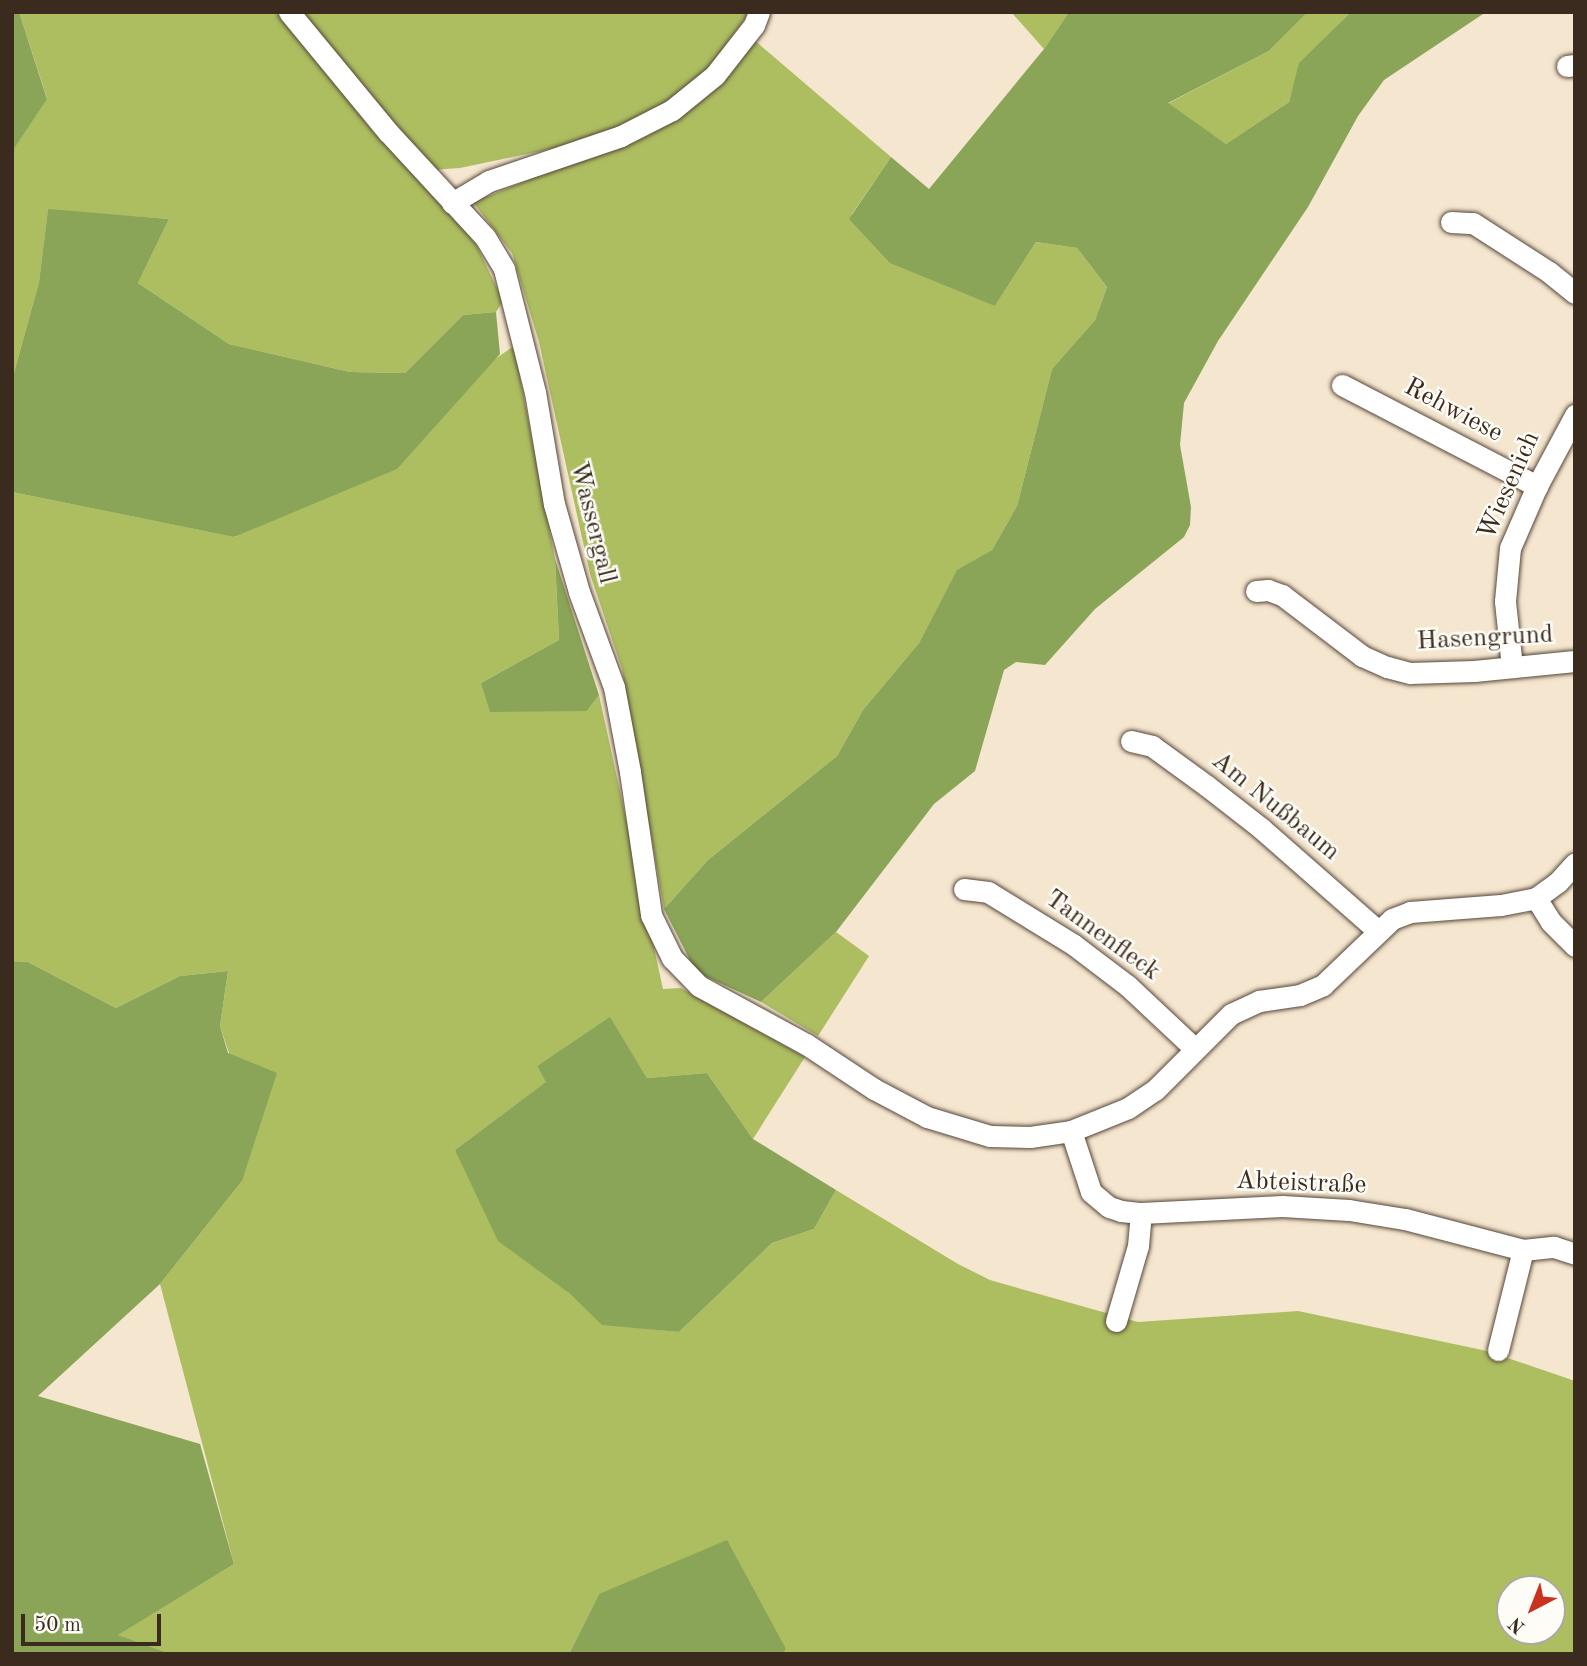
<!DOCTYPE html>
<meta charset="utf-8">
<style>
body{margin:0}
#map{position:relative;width:1587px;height:1666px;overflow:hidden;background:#f5e6cf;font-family:"Old Standard TT",serif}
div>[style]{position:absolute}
.green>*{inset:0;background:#adbe61}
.forest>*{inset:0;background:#8aa557}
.roads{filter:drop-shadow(0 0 2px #574639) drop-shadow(0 0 2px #574639)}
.minor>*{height:21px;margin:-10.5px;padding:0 10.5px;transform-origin:10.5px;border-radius:10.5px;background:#fff}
span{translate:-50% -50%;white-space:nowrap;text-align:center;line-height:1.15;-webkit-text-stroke:5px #fdfcf7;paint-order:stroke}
.street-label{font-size:26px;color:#3b2a1e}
.frame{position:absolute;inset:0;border:14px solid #3b2a1e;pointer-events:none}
.north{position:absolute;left:1496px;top:1575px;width:70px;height:70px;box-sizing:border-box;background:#fdfcf7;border:2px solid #afa8a0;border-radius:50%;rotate:222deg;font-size:19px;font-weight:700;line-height:28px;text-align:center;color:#3b2a1e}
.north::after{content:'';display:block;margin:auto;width:24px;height:32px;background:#c8321e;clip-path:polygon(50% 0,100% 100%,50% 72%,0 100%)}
.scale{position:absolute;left:21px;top:1614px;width:140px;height:32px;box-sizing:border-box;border:4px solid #3b2a1e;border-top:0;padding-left:9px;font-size:21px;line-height:24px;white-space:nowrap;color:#3b2a1e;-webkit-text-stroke:5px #fdfcf7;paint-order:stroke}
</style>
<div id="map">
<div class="green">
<div style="clip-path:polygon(19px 12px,278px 12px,476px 244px,503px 301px,496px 312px,463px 315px,405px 373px,350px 372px,229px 344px,138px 283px,169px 219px,48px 210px,39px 282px,12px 380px,12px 152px,47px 98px)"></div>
<div style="clip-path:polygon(300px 12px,750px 12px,703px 76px,642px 120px,561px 147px,460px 168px,431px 170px)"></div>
<div style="clip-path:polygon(1011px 12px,1069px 12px,1044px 49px)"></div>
<div style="clip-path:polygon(1308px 12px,1351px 12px,1300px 63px,1289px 102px,1226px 144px,1167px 104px,1269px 51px)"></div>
<div style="clip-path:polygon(753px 39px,891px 157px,852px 214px,995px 306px,1036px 242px,1077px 248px,1107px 287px,1095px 320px,1052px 369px,1017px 506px,992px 550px,957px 571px,919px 643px,863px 710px,837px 756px,708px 860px,664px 909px,622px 669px,590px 574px,539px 342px,512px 253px,473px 202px,598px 152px)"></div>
<div style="clip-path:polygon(evenodd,514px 346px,555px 559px,559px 640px,481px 683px,587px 711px,599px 695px,663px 989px,681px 988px,805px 1057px,753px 1139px,707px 1073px,647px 1078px,610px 1018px,537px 1066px,547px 1082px,455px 1150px,569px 1293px,602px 1324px,679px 1332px,772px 1243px,814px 1229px,836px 1190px,958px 1264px,990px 1280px,1138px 1322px,1298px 1311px,1487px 1351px,1575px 1381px,1575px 1654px,783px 1654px,786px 1648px,599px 1594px,569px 1654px,171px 1654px,117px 1635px,234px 1564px,160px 1284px,242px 1181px,229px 1053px,220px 1026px,228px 971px,180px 976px,116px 1008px,28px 962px,12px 961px,12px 492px,235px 537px,514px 346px,1510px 1589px,1552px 1589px,1552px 1631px,1510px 1631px,1510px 1589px)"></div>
<div style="clip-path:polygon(836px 932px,869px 956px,818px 1036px,761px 1002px)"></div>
</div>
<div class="forest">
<div style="clip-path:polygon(12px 12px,19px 12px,47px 99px,12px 152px)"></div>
<div style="clip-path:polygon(1069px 12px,1308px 12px,1269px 51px,1168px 103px,1226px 144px,1289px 102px,1299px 63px,1351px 12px,1486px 12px,1384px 80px,1358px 116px,1308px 207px,1218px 341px,1184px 403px,1180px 445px,1191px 507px,1190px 525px,1184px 537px,1095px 609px,1045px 665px,1016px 662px,1004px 670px,975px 771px,934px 804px,836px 932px,761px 1002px,696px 972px,664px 909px,708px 860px,837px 756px,863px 710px,919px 643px,957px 570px,992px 550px,1017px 506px,1052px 369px,1095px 320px,1107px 287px,1077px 248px,1036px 242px,995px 306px,890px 263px,849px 219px,891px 157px,929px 189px,1044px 49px)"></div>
<div style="clip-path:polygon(48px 209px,169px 219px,138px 283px,229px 344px,350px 372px,405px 373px,463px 315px,496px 312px,500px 354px,397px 469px,234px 537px,12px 492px,12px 380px,39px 282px)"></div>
<div style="clip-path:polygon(555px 559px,599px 695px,587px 711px,490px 712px,481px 683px,559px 640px)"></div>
<div style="clip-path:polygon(12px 961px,28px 962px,116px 1008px,180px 976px,228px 971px,220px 1026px,228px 1053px,277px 1073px,242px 1181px,160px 1284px,38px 1396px,200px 1444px,234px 1564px,118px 1635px,171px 1654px,12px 1654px)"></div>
<div style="clip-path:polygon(610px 1017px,647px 1078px,707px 1073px,753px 1139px,836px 1190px,814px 1229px,772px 1243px,679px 1332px,602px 1325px,569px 1293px,498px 1241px,455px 1150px,546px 1082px,537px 1066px)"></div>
<div style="clip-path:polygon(727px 1540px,786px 1649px,783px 1654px,569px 1654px,599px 1594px)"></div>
</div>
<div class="roads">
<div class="minor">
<div style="left:289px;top:12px;width:156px;rotate:50.5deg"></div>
<div style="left:388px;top:132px;width:143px;rotate:47.3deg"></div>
<div style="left:485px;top:237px;width:37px;rotate:59deg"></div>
<div style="left:504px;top:269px;width:127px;rotate:75.9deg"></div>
<div style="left:535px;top:392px;width:114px;rotate:80.4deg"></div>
<div style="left:554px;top:504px;width:91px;rotate:74.1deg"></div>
<div style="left:579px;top:592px;width:101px;rotate:69.8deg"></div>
<div style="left:614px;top:687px;width:86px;rotate:79.3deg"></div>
<div style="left:630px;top:772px;width:145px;rotate:81.6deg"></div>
<div style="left:651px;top:915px;width:48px;rotate:64deg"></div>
<div style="left:672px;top:958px;width:39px;rotate:46deg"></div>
<div style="left:699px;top:986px;width:122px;rotate:28.5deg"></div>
<div style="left:806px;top:1044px;width:82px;rotate:33.5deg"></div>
<div style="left:874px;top:1089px;width:60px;rotate:27.8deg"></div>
<div style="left:927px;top:1117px;width:66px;rotate:16.8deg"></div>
<div style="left:990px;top:1136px;width:40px;rotate:1.4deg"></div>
<div style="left:1030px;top:1137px;width:41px;rotate:-8.3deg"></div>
<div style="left:1071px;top:1131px;width:61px;rotate:-22deg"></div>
<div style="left:1128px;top:1108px;width:32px;rotate:-34deg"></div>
<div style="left:1155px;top:1090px;width:107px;rotate:-45deg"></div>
<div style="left:1231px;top:1014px;width:31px;rotate:-25deg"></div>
<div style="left:1259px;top:1001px;width:41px;rotate:-8.3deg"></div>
<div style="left:1300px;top:995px;width:25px;rotate:-23deg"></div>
<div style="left:1323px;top:985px;width:95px;rotate:-43.7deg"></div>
<div style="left:1392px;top:919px;width:19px;rotate:-21deg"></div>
<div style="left:1410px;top:912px;width:91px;rotate:-4.4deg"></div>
<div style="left:1501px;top:905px;width:36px;rotate:-11deg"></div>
<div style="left:1536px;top:898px;width:27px;rotate:-36deg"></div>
<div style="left:1558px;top:882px;width:25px;rotate:-48deg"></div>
<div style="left:1567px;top:66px;width:8px;rotate:-7deg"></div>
<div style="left:452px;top:203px;width:43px;rotate:-30.7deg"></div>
<div style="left:489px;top:181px;width:139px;rotate:-18.8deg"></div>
<div style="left:621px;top:136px;width:57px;rotate:-27deg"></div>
<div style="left:672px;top:110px;width:55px;rotate:-39.1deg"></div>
<div style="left:715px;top:75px;width:63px;rotate:-52deg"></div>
<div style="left:754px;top:25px;width:14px;rotate:-69deg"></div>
<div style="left:1451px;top:222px;width:22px;rotate:3deg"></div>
<div style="left:1473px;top:223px;width:90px;rotate:32.8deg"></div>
<div style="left:1549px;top:272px;width:33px;rotate:39deg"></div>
<div style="left:1342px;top:385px;width:220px;rotate:27.4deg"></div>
<div style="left:1256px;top:591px;width:12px;rotate:-5deg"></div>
<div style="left:1268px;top:590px;width:15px;rotate:20deg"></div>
<div style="left:1282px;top:595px;width:101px;rotate:37.3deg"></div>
<div style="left:1362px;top:656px;width:27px;rotate:24deg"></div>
<div style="left:1387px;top:667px;width:24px;rotate:15deg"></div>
<div style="left:1410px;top:673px;width:64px;rotate:-1.8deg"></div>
<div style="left:1474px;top:671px;width:101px;rotate:-5.7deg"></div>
<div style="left:1512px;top:667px;width:66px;rotate:-96.1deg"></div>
<div style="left:1505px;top:601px;width:53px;rotate:-84.6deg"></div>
<div style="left:1510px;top:548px;width:68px;rotate:-66.5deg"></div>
<div style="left:1537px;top:486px;width:81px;rotate:-61.8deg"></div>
<div style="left:1131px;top:741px;width:22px;rotate:13deg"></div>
<div style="left:1152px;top:746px;width:68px;rotate:36deg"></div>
<div style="left:1207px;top:786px;width:70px;rotate:38deg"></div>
<div style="left:1262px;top:829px;width:153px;rotate:41.3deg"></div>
<div style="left:964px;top:889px;width:24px;rotate:7deg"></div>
<div style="left:988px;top:892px;width:101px;rotate:31.6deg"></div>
<div style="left:1074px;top:945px;width:68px;rotate:37.2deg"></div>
<div style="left:1128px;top:986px;width:92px;rotate:43.2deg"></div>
<div style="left:1536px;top:898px;width:28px;rotate:58deg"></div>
<div style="left:1551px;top:922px;width:34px;rotate:45deg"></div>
<div style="left:1071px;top:1131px;width:64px;rotate:71.8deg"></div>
<div style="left:1091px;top:1192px;width:23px;rotate:40deg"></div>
<div style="left:1109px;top:1207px;width:13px;rotate:18deg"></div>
<div style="left:1121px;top:1211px;width:20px;rotate:6deg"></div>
<div style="left:1141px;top:1213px;width:141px;rotate:-2.8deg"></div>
<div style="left:1282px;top:1206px;width:67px;rotate:3.4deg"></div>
<div style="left:1349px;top:1210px;width:57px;rotate:9.1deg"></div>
<div style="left:1405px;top:1219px;width:122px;rotate:14.7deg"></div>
<div style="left:1523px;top:1250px;width:31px;rotate:-6deg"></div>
<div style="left:1554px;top:1247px;width:22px;rotate:18deg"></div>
<div style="left:1116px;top:1321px;width:78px;rotate:-73.7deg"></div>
<div style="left:1138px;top:1246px;width:33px;rotate:-85deg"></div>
<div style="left:1498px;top:1350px;width:103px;rotate:-76deg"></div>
</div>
</div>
<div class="street-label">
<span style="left:1453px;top:411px;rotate:28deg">Rehwiese</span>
<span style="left:1510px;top:486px;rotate:-66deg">Wiesenich</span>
<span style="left:592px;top:523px;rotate:76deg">Wassergall</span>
<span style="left:1485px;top:639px;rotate:-3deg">Hasengrund</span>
<span style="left:1275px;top:807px;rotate:39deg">Am Nußbaum</span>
<span style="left:1102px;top:936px;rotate:36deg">Tannenfleck</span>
<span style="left:1301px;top:1184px;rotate:2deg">Abteistraße</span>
</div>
<div class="frame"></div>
<div class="north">N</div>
<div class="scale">50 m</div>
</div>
